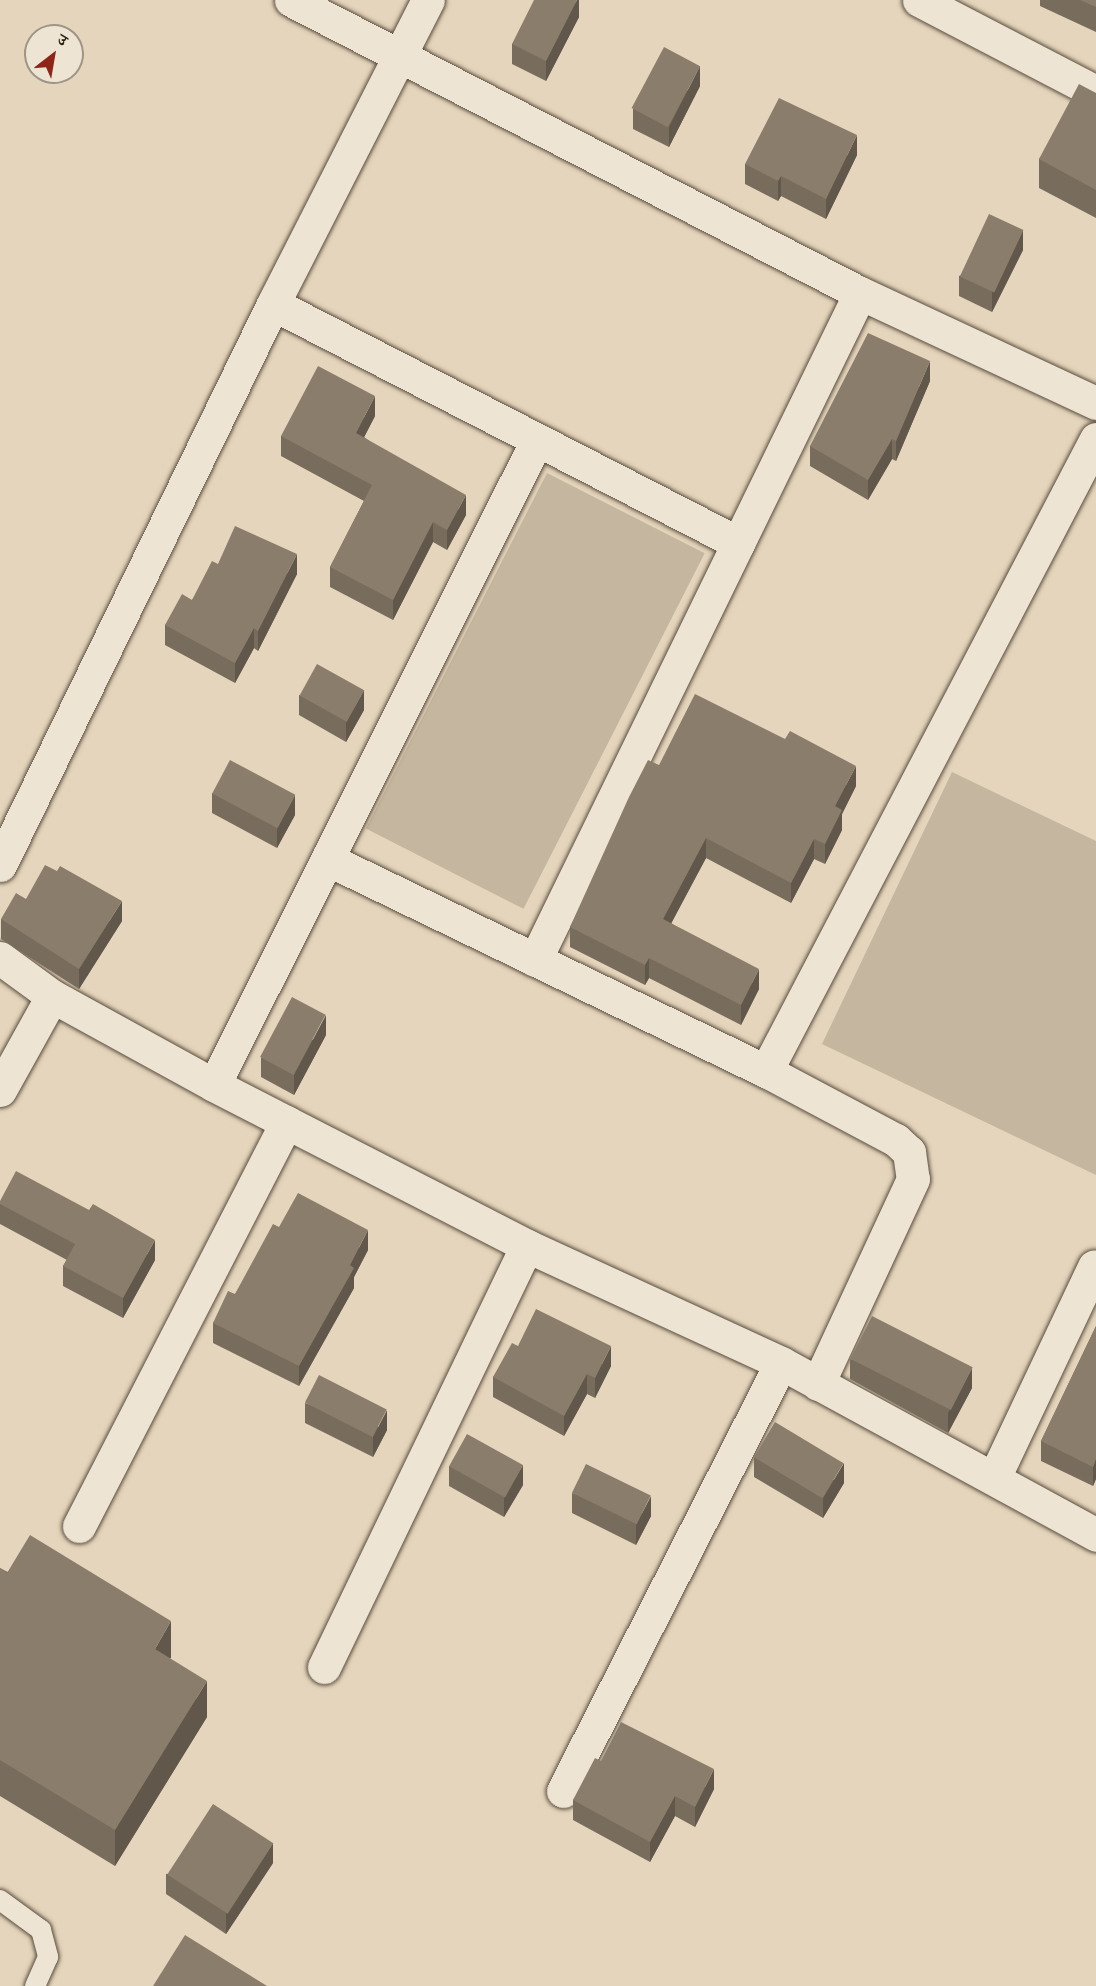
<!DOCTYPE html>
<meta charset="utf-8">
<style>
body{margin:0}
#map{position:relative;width:1096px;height:1986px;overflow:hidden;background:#e5d5bc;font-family:"IM FELL French Canon","Noto Serif Devanagari",serif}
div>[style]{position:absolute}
.green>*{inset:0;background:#c5b69f;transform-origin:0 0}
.roads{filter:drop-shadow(0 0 2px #584c3d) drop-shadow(0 0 2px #584c3d)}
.service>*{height:20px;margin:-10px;padding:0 10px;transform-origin:10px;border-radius:10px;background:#eee4d3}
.minor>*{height:33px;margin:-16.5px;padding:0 16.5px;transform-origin:16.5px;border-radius:16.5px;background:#eee4d3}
.tertiary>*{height:33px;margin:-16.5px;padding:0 16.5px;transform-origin:16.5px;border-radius:16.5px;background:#eee4d3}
.wall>*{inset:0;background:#786c5c}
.shaded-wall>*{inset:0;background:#61584b}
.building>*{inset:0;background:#8b7d6b;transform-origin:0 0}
span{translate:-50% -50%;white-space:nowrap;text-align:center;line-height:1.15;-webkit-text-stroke:4.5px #eee4d3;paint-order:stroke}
.north{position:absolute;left:24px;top:24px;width:60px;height:60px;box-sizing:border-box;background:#eee4d3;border:2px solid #9f9586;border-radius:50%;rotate:31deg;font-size:16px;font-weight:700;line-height:24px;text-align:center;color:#291e13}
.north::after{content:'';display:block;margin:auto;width:21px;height:27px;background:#8f2418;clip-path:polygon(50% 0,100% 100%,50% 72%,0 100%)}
</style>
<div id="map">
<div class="green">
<div style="left:547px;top:473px;width:177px;height:399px;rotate:27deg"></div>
<div style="clip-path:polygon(952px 772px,1096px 841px,1096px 1175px,822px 1044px)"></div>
</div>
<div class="roads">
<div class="service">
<div style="left:0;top:1900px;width:51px;rotate:36.2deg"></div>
<div style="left:41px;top:1930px;width:28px;rotate:75deg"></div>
<div style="left:48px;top:1957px;width:32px;rotate:114deg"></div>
</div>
<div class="minor">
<div style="left:919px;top:0;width:199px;rotate:27.5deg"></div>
<div style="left:273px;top:304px;width:523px;rotate:27.2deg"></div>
<div style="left:327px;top:859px;width:488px;rotate:25.8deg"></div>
<div style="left:766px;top:1071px;width:147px;rotate:28deg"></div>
<div style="left:896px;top:1140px;width:18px;rotate:43deg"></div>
<div style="left:909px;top:1152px;width:27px;rotate:82deg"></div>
<div style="left:913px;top:1179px;width:226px;rotate:114.9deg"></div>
<div style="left:0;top:865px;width:624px;rotate:-64.05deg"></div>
<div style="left:273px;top:304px;width:341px;rotate:-63deg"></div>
<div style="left:0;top:958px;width:64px;rotate:36.2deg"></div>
<div style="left:52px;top:996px;width:185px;rotate:28.8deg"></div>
<div style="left:214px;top:1085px;width:352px;rotate:27.2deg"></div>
<div style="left:527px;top:1246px;width:280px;rotate:24.7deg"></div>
<div style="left:781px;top:1363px;width:359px;rotate:28.6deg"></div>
<div style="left:535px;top:960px;width:742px;rotate:-64.02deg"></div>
<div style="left:766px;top:1071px;width:713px;rotate:-62.43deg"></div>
<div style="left:214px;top:1085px;width:721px;rotate:-63.4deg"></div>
<div style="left:0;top:1090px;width:107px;rotate:-61deg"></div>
<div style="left:994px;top:1478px;width:234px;rotate:-64.7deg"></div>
<div style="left:79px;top:1526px;width:454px;rotate:-62.8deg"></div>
<div style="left:324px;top:1667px;width:467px;rotate:-64.3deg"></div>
<div style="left:563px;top:1791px;width:480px;rotate:-63deg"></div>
</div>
<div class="tertiary">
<div style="left:291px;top:0;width:640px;rotate:27.25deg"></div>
<div style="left:860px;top:293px;width:260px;rotate:25deg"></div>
</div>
</div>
<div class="wall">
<div style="clip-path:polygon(579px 0,579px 17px,546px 81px,512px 64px,512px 44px)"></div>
<div style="clip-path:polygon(1040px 0,1096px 0,1096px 32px,1040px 6px)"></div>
<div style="clip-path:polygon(700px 86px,669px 147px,633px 129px,633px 109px)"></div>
<div style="clip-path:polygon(1096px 93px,1096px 218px,1039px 188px,1039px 159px)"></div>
<div style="clip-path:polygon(857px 155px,826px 219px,781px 196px,778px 201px,745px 184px,745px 164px)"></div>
<div style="clip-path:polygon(1023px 250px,992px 312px,959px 296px,959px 276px)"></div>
<div style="clip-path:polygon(930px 381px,896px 461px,892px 459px,868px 500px,810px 466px,810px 446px)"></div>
<div style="clip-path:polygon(375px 416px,364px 437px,466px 515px,447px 550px,433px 542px,393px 620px,330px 587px,330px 567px,364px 501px,281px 456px,281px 436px)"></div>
<div style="clip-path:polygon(218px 564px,297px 574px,258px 651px,254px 648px,235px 683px,165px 645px,165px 625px,192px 600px)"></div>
<div style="clip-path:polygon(299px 695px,364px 710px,346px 742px,299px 715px)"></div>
<div style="clip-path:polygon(659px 765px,856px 786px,842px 814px,842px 830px,825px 864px,814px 859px,791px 903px,706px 858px,671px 923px,759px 989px,741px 1025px,649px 978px,645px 985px,570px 947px,570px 927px)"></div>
<div style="clip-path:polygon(212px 793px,295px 815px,277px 848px,212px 813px)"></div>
<div style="clip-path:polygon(1px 919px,122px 921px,79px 989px,1px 939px)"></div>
<div style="clip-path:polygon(326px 1035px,294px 1095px,261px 1077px,261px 1058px)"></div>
<div style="clip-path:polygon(0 1201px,89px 1210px,155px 1260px,123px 1318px,63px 1286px,63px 1266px,67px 1260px,0 1224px)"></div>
<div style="clip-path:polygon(279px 1227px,368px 1250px,354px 1277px,354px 1288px,299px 1386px,213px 1343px,213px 1323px,235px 1294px)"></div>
<div style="clip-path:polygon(1096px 1326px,1096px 1479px,1093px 1486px,1041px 1461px,1041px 1441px)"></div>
<div style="clip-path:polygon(518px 1346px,611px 1366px,595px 1398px,587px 1394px,564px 1436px,493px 1397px,493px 1377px)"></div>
<div style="clip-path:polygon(850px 1359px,972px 1388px,948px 1433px,850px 1379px)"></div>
<div style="clip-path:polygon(305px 1403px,387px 1430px,373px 1457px,305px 1423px)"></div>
<div style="clip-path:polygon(754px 1457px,844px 1483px,823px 1518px,754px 1477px)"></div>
<div style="clip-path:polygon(449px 1466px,523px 1485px,504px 1517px,449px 1486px)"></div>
<div style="clip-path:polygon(572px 1493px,651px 1516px,636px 1545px,572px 1513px)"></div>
<div style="clip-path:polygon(0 1568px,171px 1657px,170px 1659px,207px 1717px,115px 1866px,0 1796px)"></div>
<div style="clip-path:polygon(601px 1761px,714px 1789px,695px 1827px,675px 1816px,650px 1862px,573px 1820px,573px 1800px)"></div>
<div style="clip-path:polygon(273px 1863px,226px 1934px,166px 1894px,166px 1874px)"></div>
</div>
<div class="shaded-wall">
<div style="clip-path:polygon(577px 0,579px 0,579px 17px,546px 81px,546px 61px)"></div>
<div style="clip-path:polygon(700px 66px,700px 86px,669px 147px,669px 127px)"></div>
<div style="clip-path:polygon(857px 135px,857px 155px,826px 219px,826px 199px)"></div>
<div style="clip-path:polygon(781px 176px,781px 196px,778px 201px,778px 181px)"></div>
<div style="clip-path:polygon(1023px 230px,1023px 250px,992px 312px,992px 292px)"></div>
<div style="clip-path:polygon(930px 361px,930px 381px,896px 461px,896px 441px)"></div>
<div style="clip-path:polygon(375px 396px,375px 416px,356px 453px,356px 433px)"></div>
<div style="clip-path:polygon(892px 439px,892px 459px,868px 500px,868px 480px)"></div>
<div style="clip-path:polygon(466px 495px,466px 515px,447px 550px,447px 530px)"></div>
<div style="clip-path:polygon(433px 522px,433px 542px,393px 620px,393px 600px)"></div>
<div style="clip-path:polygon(297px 554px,297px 574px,258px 651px,258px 631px)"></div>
<div style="clip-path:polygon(254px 628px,254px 648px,235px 683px,235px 663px)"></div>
<div style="clip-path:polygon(364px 690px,364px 710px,346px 742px,346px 722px)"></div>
<div style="clip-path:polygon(856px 766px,856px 786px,842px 814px,842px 830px,825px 864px,825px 844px,835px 806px)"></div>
<div style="clip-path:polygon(295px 795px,295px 815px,277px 848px,277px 828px)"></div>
<div style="clip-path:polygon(706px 838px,706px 858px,663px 939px,663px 919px)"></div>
<div style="clip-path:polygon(814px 839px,814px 859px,791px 903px,791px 883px)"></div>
<div style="clip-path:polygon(122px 901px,122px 921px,79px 989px,79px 969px)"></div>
<div style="clip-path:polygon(649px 958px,649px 978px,645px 985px,645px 965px)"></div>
<div style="clip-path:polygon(759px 969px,759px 989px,741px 1025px,741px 1005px)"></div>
<div style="clip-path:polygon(326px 1015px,326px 1035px,294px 1095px,294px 1075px)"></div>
<div style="clip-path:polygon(368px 1230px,368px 1250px,354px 1277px,354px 1288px,299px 1386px,299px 1366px)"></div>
<div style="clip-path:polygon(155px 1240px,155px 1260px,123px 1318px,123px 1298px)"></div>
<div style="clip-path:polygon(611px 1346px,611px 1366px,595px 1398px,595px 1378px)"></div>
<div style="clip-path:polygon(972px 1368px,972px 1388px,948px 1433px,948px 1413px)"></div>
<div style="clip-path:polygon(587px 1374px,587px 1394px,564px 1436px,564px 1416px)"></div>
<div style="clip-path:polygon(387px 1410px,387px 1430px,373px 1457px,373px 1437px)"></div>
<div style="clip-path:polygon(1096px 1459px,1096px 1479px,1093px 1486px,1093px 1467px)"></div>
<div style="clip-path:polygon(844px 1463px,844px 1483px,823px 1518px,823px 1498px)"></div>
<div style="clip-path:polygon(523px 1465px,523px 1485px,504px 1517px,504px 1497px)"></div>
<div style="clip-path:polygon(651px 1496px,651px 1516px,636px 1545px,636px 1525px)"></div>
<div style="clip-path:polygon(171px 1621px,171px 1657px,155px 1685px,155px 1649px)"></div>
<div style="clip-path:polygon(207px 1681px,207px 1717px,115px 1866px,115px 1830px)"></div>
<div style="clip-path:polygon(714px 1769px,714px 1789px,695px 1827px,695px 1807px)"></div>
<div style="clip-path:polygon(675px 1796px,675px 1816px,650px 1862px,650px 1842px)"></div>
<div style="clip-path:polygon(273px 1843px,273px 1863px,226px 1934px,226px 1914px)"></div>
</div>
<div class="building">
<div style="clip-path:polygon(534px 0,577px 0,546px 61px,512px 44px)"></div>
<div style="clip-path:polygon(1080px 0,1096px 0,1096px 7px)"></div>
<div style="left:664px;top:47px;width:41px;height:69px;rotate:28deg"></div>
<div style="clip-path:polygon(1079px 84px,1096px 93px,1096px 190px,1039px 159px)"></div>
<div style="clip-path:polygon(779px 98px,857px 135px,826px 199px,781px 176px,778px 181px,745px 164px)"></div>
<div style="left:989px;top:214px;width:38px;height:69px;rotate:25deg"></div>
<div style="clip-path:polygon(868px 333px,930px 361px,896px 441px,892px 439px,868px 480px,810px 446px)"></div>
<div style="clip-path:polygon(318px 366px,375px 396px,356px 433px,466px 495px,447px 530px,433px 522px,393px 600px,330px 567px,372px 485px,281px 436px)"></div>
<div style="clip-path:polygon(235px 526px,297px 554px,258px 631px,254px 628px,235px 663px,165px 625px,182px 594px,192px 600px,212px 561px,218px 564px)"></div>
<div style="left:317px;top:664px;width:54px;height:36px;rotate:29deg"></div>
<div style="clip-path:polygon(695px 694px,785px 739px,790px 731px,856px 766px,835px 806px,842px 810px,825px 844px,814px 839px,791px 883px,706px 838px,663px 919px,759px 969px,741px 1005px,649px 958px,645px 965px,570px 927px,629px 797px,648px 760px,659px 765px)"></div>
<div style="left:230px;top:760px;width:74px;height:38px;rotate:28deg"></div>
<div style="clip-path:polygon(45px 865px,57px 871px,60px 866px,122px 901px,79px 969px,1px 919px,16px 893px,26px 899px)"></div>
<div style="left:292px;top:997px;width:38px;height:68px;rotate:28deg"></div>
<div style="clip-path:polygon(16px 1171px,89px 1210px,93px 1204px,155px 1240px,123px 1298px,63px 1266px,75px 1244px,0 1204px,0 1201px)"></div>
<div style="clip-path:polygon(298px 1193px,368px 1230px,350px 1265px,354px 1268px,299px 1366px,213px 1323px,228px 1291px,235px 1294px,273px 1224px,279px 1227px)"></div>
<div style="clip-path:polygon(536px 1309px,611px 1346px,595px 1378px,587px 1374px,564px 1416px,493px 1377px,512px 1343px,518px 1346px)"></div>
<div style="left:872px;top:1316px;width:113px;height:48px;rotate:27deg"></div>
<div style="clip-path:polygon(1096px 1326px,1096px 1459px,1093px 1467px,1041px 1441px)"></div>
<div style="left:319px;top:1375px;width:76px;height:31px;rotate:27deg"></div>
<div style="left:775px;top:1422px;width:80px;height:41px;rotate:31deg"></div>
<div style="left:467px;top:1434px;width:64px;height:37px;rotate:29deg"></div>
<div style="left:586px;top:1464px;width:72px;height:32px;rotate:26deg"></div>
<div style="clip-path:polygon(30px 1535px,171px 1621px,155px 1649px,207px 1681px,115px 1830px,0 1760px,0 1568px,7px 1573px)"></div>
<div style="clip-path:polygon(621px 1722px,714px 1769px,695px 1807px,675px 1796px,650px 1842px,573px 1800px,595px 1758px,601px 1761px)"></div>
<div style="left:213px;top:1804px;width:72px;height:84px;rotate:33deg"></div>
<div style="clip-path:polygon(185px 1935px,267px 1986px,153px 1986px)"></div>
</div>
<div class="north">उ</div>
</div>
